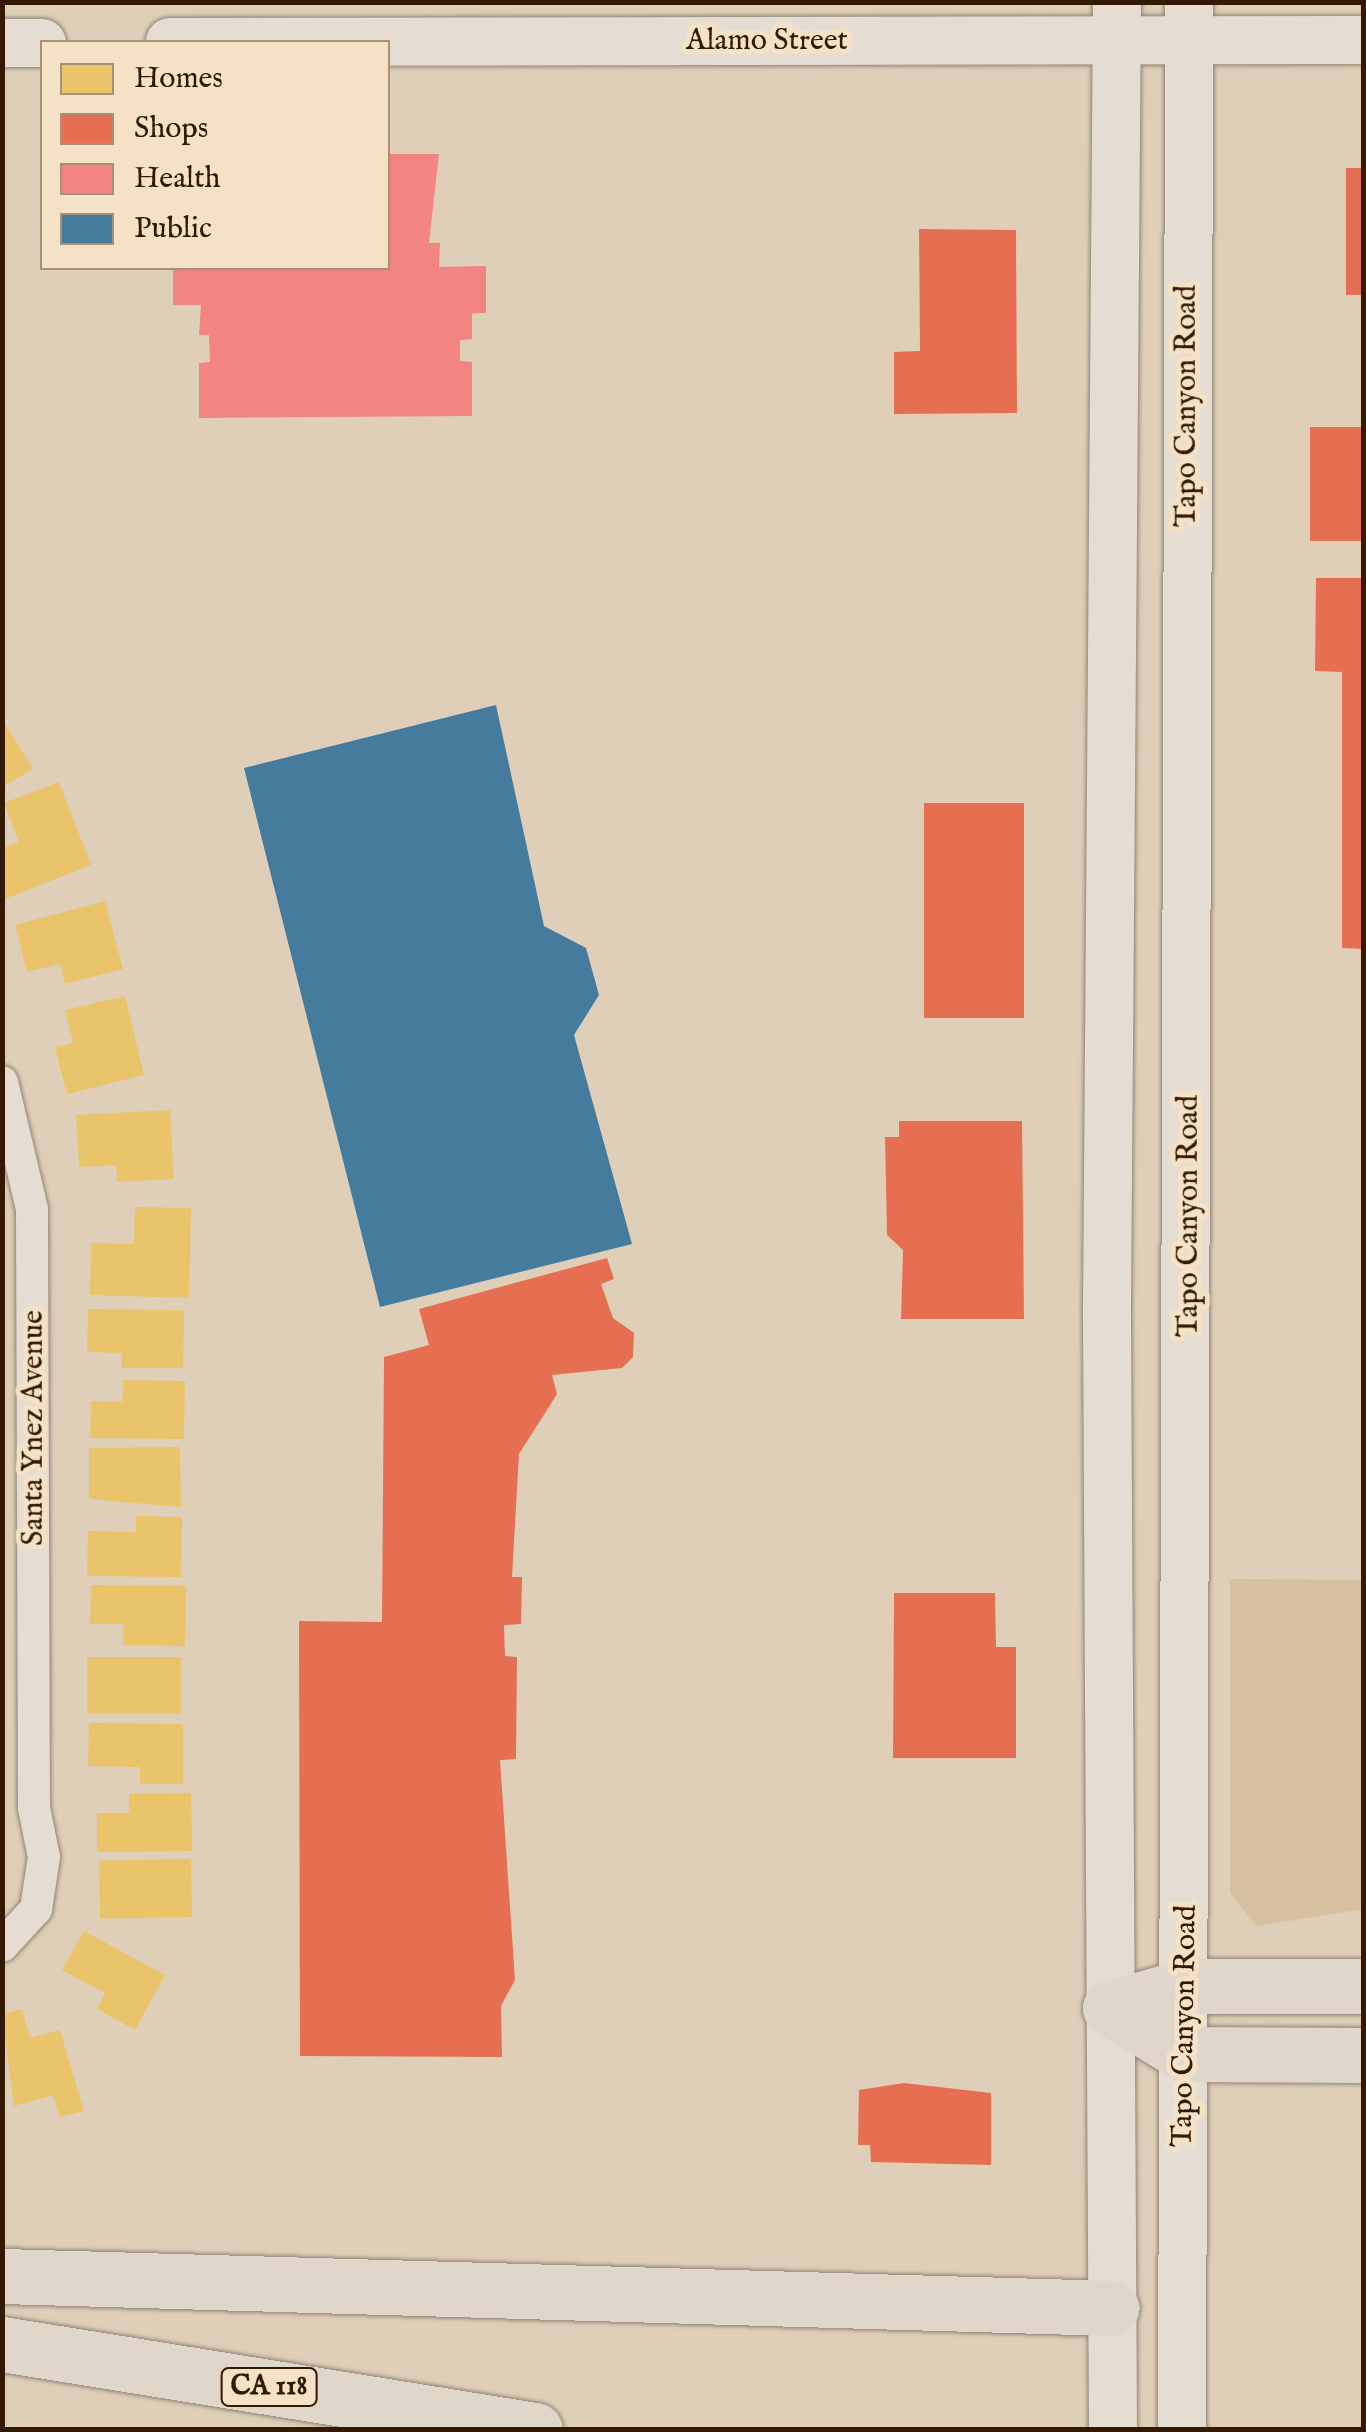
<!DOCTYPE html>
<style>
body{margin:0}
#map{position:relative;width:1366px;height:2432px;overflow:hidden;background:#dfcfb8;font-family:"IM FELL English",serif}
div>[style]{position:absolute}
.green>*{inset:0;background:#d7c09f}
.homes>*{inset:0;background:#e9c46a;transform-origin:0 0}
.shops>*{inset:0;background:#e76f51;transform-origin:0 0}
.health>*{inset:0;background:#f28482}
.public>*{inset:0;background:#457b9d}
.roads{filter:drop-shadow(0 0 2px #908474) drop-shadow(0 0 2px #908474)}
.minor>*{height:32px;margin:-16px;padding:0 16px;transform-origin:16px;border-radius:16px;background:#e5ddd1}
.secondary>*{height:48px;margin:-24px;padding:0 24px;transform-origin:24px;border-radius:24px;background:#e5ddd1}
.motorway>*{height:55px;margin:-27.5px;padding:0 27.5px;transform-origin:27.5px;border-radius:27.5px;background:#e0d7ca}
span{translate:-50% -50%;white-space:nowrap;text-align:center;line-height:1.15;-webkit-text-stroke:10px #f5e2c6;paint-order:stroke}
.shield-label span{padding:2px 8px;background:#f5e2c6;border:2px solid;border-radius:8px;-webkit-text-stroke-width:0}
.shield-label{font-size:28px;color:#331901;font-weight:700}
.street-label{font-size:30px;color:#331901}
.frame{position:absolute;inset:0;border:5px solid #331901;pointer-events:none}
.legend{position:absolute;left:40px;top:40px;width:350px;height:230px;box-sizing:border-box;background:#f5e2c6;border:2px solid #a79277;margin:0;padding:12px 18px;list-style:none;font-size:30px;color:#331901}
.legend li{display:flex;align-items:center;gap:20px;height:50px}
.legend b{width:50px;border:2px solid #a79277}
</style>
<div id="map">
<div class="green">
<div style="clip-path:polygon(1230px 1579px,1363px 1580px,1363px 1909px,1257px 1926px,1230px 1893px)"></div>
</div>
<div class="homes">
<div style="clip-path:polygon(2px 719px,33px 769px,2px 787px)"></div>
<div style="clip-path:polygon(59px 782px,91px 865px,2px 900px,2px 848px,19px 842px,4px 803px)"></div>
<div style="clip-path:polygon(105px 901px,123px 969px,65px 984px,60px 964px,27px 972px,15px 925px)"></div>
<div style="clip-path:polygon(125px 996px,144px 1075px,67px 1094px,55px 1047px,73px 1043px,65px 1010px)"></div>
<div style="clip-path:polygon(170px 1110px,174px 1179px,117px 1182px,116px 1165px,79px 1167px,76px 1115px)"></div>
<div style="clip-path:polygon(135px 1207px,191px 1208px,189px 1298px,90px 1295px,91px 1243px,134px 1244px)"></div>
<div style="clip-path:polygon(88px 1309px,184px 1310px,183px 1368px,122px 1368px,122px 1353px,87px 1352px)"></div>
<div style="clip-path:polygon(123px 1380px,185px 1381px,184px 1439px,90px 1438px,91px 1401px,122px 1402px)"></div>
<div style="clip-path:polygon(180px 1447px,181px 1507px,89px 1499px,89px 1448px)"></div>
<div style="clip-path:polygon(136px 1516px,182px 1517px,181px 1577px,87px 1576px,88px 1531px,136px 1532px)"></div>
<div style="clip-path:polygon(91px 1585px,186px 1586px,185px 1646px,123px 1645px,123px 1624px,90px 1624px)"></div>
<div style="left:181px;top:1657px;width:57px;height:94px;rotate:90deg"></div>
<div style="clip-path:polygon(89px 1723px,183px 1724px,183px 1784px,140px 1784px,140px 1767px,88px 1766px)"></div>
<div style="clip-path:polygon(191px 1793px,192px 1851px,97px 1852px,97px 1813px,129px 1813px,129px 1794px)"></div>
<div style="left:191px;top:1859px;width:58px;height:92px;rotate:89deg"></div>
<div style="clip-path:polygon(84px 1931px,165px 1975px,135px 2030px,97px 2009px,105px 1993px,62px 1970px)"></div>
<div style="clip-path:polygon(22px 2009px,30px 2038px,60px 2030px,84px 2111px,60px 2117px,53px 2095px,14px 2106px,2px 2014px)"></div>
</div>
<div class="shops">
<div style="left:1346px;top:168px;width:18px;height:127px"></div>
<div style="clip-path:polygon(919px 229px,1016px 230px,1017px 413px,894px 414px,894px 352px,920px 351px)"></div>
<div style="left:1310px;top:427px;width:54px;height:114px"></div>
<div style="clip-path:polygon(1316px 578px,1364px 578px,1364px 949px,1342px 948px,1342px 672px,1315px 671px)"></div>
<div style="left:924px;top:803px;width:100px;height:215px"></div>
<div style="clip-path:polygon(899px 1121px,1022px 1121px,1024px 1319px,901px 1319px,903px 1250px,887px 1235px,885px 1137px,899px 1137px)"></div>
<div style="clip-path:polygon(607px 1258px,614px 1279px,601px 1284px,613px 1318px,634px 1333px,633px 1357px,622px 1368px,552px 1375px,557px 1394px,519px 1454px,512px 1577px,522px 1577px,521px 1624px,504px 1625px,505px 1656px,517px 1657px,516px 1759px,500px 1760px,515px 1980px,501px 2006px,502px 2057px,300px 2056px,299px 1621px,382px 1622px,384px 1357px,429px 1345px,419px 1309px)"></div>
<div style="clip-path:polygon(894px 1593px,995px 1593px,996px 1647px,1016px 1647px,1016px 1758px,893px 1758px)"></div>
<div style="clip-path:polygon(904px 2083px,991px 2093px,991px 2165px,871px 2162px,870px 2145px,858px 2145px,859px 2090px)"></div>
</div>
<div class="health">
<div style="clip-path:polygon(388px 154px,439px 154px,429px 243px,440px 243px,439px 267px,486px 266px,486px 313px,472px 313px,472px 339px,460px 340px,460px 361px,472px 362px,472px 416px,199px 418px,199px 363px,210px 362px,209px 335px,199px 335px,201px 305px,173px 305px,173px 268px,388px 268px)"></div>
</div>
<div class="public">
<div style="clip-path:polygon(496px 705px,544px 926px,586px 948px,599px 995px,574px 1035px,632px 1244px,380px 1307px,244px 768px)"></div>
</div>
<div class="roads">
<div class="minor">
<div style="left:2px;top:1082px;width:130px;rotate:76.7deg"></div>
<div style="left:32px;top:1209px;width:599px;rotate:89.81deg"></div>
<div style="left:34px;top:1808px;width:50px;rotate:78.5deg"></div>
<div style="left:44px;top:1857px;width:53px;rotate:98.7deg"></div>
<div style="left:36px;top:1909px;width:50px;rotate:132.6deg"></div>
</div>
<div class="secondary">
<div style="left:170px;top:42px;width:1194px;rotate:-0.1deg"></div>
<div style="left:2px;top:43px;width:40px"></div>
<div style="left:1113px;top:2430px;width:1125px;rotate:-90.31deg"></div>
<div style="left:1107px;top:1305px;width:1303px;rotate:-89.56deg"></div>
<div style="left:1182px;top:2430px;width:2428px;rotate:-89.83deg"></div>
</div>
<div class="motorway">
<div style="left:1110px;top:2008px;width:88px;rotate:31.5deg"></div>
<div style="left:1185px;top:2054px;width:179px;rotate:0.3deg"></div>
<div style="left:1110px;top:2008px;width:79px;rotate:-16.1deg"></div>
<div style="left:1186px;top:1986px;width:178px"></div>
<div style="left:2px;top:2276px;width:1110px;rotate:1.65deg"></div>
<div style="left:2px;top:2344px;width:540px;rotate:9.17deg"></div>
</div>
</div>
<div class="shield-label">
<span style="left:269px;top:2387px">CA 118</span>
</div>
<div class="street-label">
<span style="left:767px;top:41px">Alamo Street</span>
<span style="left:1187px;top:406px;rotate:-90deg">Tapo Canyon Road</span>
<span style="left:1189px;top:1216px;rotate:-90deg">Tapo Canyon Road</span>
<span style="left:34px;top:1428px;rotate:-90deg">Santa Ynez Avenue</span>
<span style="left:1185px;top:2026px;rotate:-89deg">Tapo Canyon Road</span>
</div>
<div class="frame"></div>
<ul class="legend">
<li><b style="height:28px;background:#e9c46a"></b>Homes</li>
<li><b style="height:28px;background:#e76f51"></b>Shops</li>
<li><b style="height:28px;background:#f28482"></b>Health</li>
<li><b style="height:28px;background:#457b9d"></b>Public</li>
</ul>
</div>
